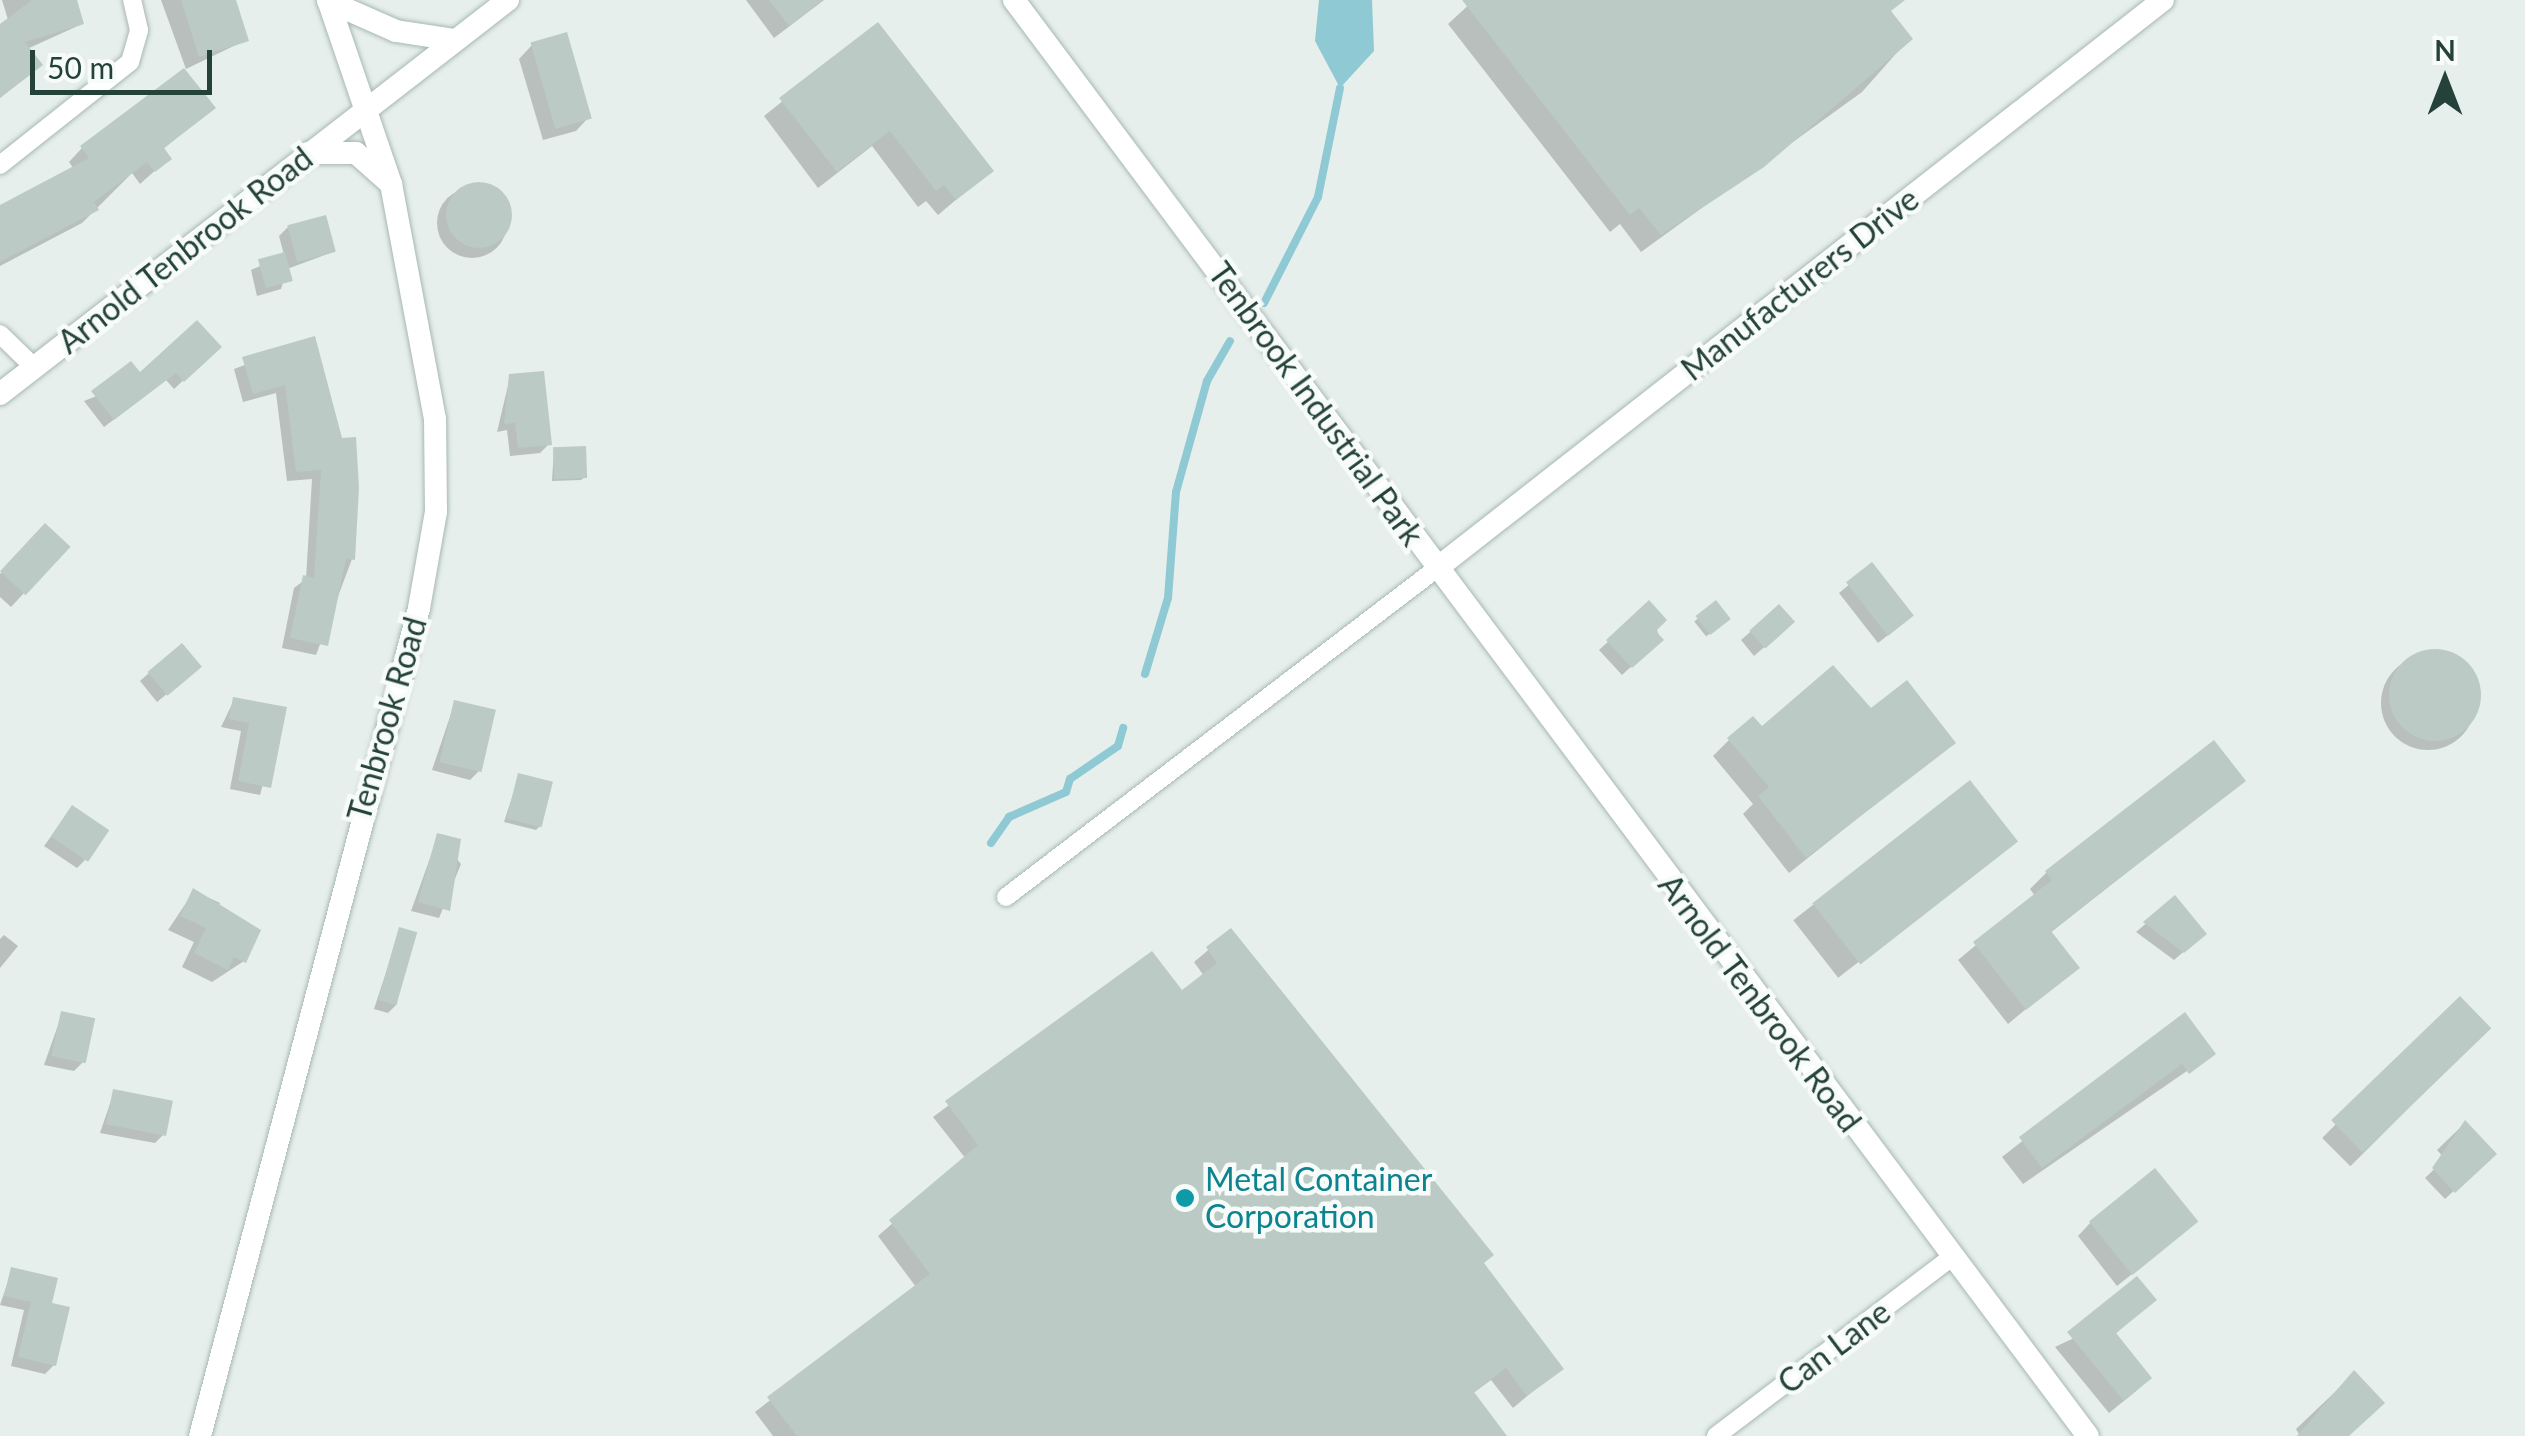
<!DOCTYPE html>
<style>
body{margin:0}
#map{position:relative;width:2525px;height:1436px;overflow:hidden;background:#e6efeb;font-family:Lato,sans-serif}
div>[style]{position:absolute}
.water>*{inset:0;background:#8ec9d4}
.shadow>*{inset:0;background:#0003;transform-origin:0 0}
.round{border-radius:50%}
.stream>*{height:8px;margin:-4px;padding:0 4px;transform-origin:4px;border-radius:4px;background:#8ec9d4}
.building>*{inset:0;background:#bbcac4;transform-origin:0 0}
.roads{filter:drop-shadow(0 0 2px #a8b8b2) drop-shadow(0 0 2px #a8b8b2)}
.minor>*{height:18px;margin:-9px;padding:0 9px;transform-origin:9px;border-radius:9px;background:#fff}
.tertiary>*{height:22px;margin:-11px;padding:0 11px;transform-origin:11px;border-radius:11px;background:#fff}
.dots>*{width:28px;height:28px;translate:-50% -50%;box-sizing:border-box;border:5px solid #f7fbf9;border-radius:50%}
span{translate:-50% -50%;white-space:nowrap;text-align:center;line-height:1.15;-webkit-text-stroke:9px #f7fbf9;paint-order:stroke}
.street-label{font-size:32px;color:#24423a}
.culture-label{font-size:32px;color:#0d838f}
.left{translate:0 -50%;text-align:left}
.north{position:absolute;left:2395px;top:30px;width:100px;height:100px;-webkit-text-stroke:8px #f7fbf9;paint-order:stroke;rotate:0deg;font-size:28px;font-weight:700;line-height:40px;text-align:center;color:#24423a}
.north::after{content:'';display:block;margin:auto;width:35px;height:45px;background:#24423a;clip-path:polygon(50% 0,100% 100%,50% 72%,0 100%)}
.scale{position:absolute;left:30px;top:50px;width:182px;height:45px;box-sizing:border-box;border:5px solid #24423a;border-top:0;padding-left:12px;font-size:30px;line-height:35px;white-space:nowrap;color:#24423a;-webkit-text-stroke:8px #f7fbf9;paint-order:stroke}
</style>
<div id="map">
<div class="water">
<div style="clip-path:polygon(1319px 0,1372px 0,1374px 51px,1340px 88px,1315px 41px)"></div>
</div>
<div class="shadow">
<div style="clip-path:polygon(2px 0,74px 0,82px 24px,27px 49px,39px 65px,0 98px,0 32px,9px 23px)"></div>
<div style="clip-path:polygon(161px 0,231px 0,246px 40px,186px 69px)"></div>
<div style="clip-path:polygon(746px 0,824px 0,774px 38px)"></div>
<div style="clip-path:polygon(1474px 0,1894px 0,1889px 12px,1909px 39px,1862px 92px,1641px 252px,1620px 224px,1610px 232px,1448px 24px)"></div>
<div style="clip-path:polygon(878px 25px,990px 171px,938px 215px,926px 201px,918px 207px,872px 146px,818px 188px,764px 116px)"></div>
<div style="clip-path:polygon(532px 45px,589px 117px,576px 131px,543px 140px,519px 59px)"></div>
<div style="clip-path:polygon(212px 108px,162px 150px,169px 158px,140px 184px,132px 173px,82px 223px,0 266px,0 207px,74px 169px,69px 162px,82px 148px)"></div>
<div class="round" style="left:437px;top:188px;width:70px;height:70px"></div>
<div style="clip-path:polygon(288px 227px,333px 252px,287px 269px,281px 289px,257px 296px,251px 270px,284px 255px,279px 236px)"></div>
<div style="clip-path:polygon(313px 339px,352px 559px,316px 655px,282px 648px,294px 588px,306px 579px,312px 479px,287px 481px,276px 393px,243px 402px,234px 369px)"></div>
<div style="clip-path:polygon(219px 347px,174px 389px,166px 380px,104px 427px,84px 401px)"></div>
<div style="clip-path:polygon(510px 377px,549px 444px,540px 453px,510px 456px,507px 430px,497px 432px)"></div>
<div style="clip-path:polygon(554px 450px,585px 477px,581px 480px,552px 481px)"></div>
<div style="clip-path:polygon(45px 526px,67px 547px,11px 607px,0 597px,0 574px)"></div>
<div style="clip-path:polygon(1872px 566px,1902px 624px,1878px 643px,1839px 593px)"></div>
<div style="clip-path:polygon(1649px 604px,1660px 640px,1622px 675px,1599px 650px)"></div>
<div style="left:1716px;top:604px;width:19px;height:28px;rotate:51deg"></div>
<div style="clip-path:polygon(1779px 607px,1783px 631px,1754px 656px,1741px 640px)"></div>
<div class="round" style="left:2381px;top:656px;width:94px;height:94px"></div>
<div style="clip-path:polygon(149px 673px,190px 675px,157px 702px,140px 681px)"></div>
<div style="clip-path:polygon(234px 700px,284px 709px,260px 795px,230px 789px,241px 731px,221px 727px)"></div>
<div style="clip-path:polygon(455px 702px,479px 771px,470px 780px,432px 770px)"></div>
<div style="clip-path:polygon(1871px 711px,1952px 743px,1789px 873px,1743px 814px,1753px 804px,1713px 756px,1729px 740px)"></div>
<div style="clip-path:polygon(2214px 743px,2243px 781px,2050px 933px,2076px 967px,2008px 1024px,1958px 960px,2035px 896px,2030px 889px,2046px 873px)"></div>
<div style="clip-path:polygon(519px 776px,540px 826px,536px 830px,504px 822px)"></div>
<div style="left:1969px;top:783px;width:73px;height:223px;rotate:52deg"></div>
<div style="clip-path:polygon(72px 808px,85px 860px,77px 868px,44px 846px)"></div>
<div style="clip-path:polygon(438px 836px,461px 864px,439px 918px,411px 911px)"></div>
<div style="clip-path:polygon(194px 891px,220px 903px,216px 912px,244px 961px,212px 982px,182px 967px,194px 942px,168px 930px)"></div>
<div style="clip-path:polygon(2175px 899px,2195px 942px,2174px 960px,2136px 932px)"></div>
<div style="clip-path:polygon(400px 930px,397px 1004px,388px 1013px,374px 1009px)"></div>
<div style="clip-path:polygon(1231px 931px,1560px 1368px,1513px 1408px,1491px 1380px,1472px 1394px,1502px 1436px,773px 1436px,755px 1412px,916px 1287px,878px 1236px,966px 1159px,933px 1117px,1152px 955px,1181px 993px,1204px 976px,1194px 962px)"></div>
<div style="clip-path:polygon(4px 935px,18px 946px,0 968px,0 939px)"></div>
<div style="left:2460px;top:1000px;width:40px;height:195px;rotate:45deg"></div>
<div style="clip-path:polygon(62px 1014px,83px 1062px,74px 1071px,44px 1065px)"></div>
<div style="clip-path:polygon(2184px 1015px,2213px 1053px,2023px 1184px,2002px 1157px)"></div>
<div style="clip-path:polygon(114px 1092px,164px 1134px,155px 1143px,100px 1133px)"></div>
<div style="clip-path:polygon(2465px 1123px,2493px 1154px,2445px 1199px,2425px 1178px,2445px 1159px,2437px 1150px)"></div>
<div style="clip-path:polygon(2091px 1222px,2181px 1235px,2117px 1286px,2078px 1236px)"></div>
<div style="clip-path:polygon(12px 1270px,49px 1305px,54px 1365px,45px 1374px,11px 1366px,24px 1310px,0 1305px)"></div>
<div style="clip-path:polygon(2154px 1300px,2114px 1335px,2136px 1391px,2109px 1413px,2055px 1347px)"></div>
<div style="clip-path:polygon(2354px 1374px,2347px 1436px,2300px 1436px,2296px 1429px)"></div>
</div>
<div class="stream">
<div style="left:1264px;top:303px;width:119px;rotate:-63deg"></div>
<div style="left:1318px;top:197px;width:111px;rotate:-78.6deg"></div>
<div style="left:1145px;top:674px;width:79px;rotate:-73.2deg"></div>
<div style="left:1168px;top:598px;width:106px;rotate:-85.7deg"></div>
<div style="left:1176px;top:492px;width:115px;rotate:-74.4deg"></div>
<div style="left:1207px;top:381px;width:46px;rotate:-60.1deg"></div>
<div style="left:991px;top:843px;width:32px;rotate:-55deg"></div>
<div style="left:1009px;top:817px;width:62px;rotate:-23.7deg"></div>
<div style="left:1066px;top:792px;width:14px;rotate:-73deg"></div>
<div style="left:1070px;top:779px;width:58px;rotate:-34.5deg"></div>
<div style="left:1118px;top:746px;width:19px;rotate:-74deg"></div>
</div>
<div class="building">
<div style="clip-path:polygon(32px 0,77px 0,84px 24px,25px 42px,43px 65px,0 98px,0 24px)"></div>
<div style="clip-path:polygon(181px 0,236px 0,249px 41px,199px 57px)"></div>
<div style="clip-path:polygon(769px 0,823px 0,789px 26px)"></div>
<div style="clip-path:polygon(1462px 0,1905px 0,1891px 11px,1913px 39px,1764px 167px,1661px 235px,1639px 208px,1630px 215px)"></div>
<div style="clip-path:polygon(878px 22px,994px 171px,956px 200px,944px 185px,936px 191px,890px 131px,837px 172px,779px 98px)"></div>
<div style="left:567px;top:32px;width:90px;height:38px;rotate:74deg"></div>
<div style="clip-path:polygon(184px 68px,216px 108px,164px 148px,172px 159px,155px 172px,147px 162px,94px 202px,99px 210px,0 262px,0 205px,89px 158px,80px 146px)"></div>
<div class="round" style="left:446px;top:182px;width:66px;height:66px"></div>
<div style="left:326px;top:215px;width:38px;height:40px;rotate:75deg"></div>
<div style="left:285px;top:252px;width:30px;height:28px;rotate:75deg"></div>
<div style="clip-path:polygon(197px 320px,222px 347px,184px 382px,176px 373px,114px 420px,91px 391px,131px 361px,140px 372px)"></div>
<div style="clip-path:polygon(315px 336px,342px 438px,356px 437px,359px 488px,355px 560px,346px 559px,328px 646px,290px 638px,303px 575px,314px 578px,321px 470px,296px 472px,285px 385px,253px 394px,242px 357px)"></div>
<div style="clip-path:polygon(544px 371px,552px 445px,518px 448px,515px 423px,504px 424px,509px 374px)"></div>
<div style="left:586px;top:446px;width:32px;height:33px;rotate:88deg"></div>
<div style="left:45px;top:523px;width:35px;height:66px;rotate:43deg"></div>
<div style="left:1872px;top:562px;width:68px;height:33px;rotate:52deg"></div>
<div style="clip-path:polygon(1649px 600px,1667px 620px,1656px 631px,1664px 640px,1632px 668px,1606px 640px)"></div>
<div style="left:1716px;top:600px;width:24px;height:26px;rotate:52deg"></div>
<div style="left:1779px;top:604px;width:24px;height:40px;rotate:48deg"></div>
<div style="left:182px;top:643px;width:31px;height:45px;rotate:50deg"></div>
<div class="round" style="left:2389px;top:649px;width:92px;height:92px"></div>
<div style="clip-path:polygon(1833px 665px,1871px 708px,1907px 680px,1956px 743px,1806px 858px,1758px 796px,1769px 787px,1727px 738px,1753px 716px,1762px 726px)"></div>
<div style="clip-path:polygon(233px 697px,287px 707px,271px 788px,238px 781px,249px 723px,229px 719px)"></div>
<div style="left:454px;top:700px;width:43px;height:64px;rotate:13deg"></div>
<div style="clip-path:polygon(2214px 740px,2246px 781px,2051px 931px,2080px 968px,2026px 1010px,1973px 942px,2052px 880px,2045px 871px)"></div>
<div style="left:518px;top:773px;width:36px;height:47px;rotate:14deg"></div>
<div style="left:1970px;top:780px;width:78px;height:200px;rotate:52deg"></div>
<div style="left:72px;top:805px;width:45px;height:38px;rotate:34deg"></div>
<div style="clip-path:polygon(437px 833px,461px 839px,450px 911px,418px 902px)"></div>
<div style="clip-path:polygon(193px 888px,261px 930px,246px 963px,234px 957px,228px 970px,194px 953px,206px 928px,180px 916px)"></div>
<div style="clip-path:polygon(2175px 895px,2207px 934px,2184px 953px,2143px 922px)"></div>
<div style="left:399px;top:927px;width:19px;height:76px;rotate:16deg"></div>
<div style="clip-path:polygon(1231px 928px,1494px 1255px,1484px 1263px,1564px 1369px,1527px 1396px,1506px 1368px,1474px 1392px,1507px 1436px,797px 1436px,767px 1397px,930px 1274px,889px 1220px,978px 1145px,945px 1101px,1152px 951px,1182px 990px,1217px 963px,1206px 947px)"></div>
<div style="left:2460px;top:996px;width:45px;height:179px;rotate:46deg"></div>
<div style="left:61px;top:1011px;width:35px;height:46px;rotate:12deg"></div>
<div style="clip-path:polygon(2185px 1012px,2216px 1054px,2189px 1074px,2182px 1064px,2042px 1168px,2019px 1137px)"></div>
<div style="left:113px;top:1089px;width:61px;height:36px;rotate:11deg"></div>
<div style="clip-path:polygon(2465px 1120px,2497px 1154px,2455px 1193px,2432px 1168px)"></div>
<div style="left:2155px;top:1168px;width:69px;height:85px;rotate:51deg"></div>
<div style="clip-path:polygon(11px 1267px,58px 1278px,52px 1303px,70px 1307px,56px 1366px,18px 1357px,31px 1302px,4px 1296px)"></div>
<div style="clip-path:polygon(2137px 1276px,2157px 1300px,2116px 1333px,2152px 1378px,2124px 1401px,2067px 1332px)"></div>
<div style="clip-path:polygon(2354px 1370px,2385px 1403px,2349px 1436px,2297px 1436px)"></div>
</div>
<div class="roads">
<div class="minor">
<div style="left:0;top:165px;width:166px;rotate:-38.4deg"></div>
<div style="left:130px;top:62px;width:33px;rotate:-74deg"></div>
<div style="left:139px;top:30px;width:31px;rotate:-103deg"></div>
<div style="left:0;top:334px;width:49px;rotate:44.2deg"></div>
<div style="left:1006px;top:897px;width:541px;rotate:-37.34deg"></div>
<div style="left:1716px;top:1436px;width:296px;rotate:-37.2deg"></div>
</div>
<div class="tertiary">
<div style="left:1014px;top:0;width:1793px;rotate:53.21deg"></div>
<div style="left:328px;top:1px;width:74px;rotate:23.8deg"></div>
<div style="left:396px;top:31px;width:60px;rotate:8.7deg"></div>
<div style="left:308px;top:153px;width:48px"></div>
<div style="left:356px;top:153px;width:47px;rotate:41.5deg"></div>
<div style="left:0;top:394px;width:643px;rotate:-37.8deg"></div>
<div style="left:1436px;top:569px;width:923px;rotate:-38.05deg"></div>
<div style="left:200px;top:1436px;width:856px;rotate:-75.18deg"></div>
<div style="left:419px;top:608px;width:97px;rotate:-80deg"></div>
<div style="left:436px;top:512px;width:93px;rotate:-90.6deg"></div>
<div style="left:435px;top:419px;width:239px;rotate:-100.6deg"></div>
<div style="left:391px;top:184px;width:194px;rotate:-108.9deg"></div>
</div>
</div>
<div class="dots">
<div style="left:1185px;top:1198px;background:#0f9aa8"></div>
</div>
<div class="street-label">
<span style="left:185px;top:250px;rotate:-38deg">Arnold Tenbrook Road</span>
<span style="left:1800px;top:284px;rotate:-38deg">Manufacturers Drive</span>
<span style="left:1316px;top:404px;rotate:54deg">Tenbrook Industrial Park</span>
<span style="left:387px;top:719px;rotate:-74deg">Tenbrook Road</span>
<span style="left:1760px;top:1003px;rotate:53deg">Arnold Tenbrook Road</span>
<span style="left:1834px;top:1347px;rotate:-37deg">Can Lane</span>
</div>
<div class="culture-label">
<span class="left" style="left:1205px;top:1198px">Metal Container<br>Corporation</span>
</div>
<div class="north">N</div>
<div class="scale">50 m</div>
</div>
